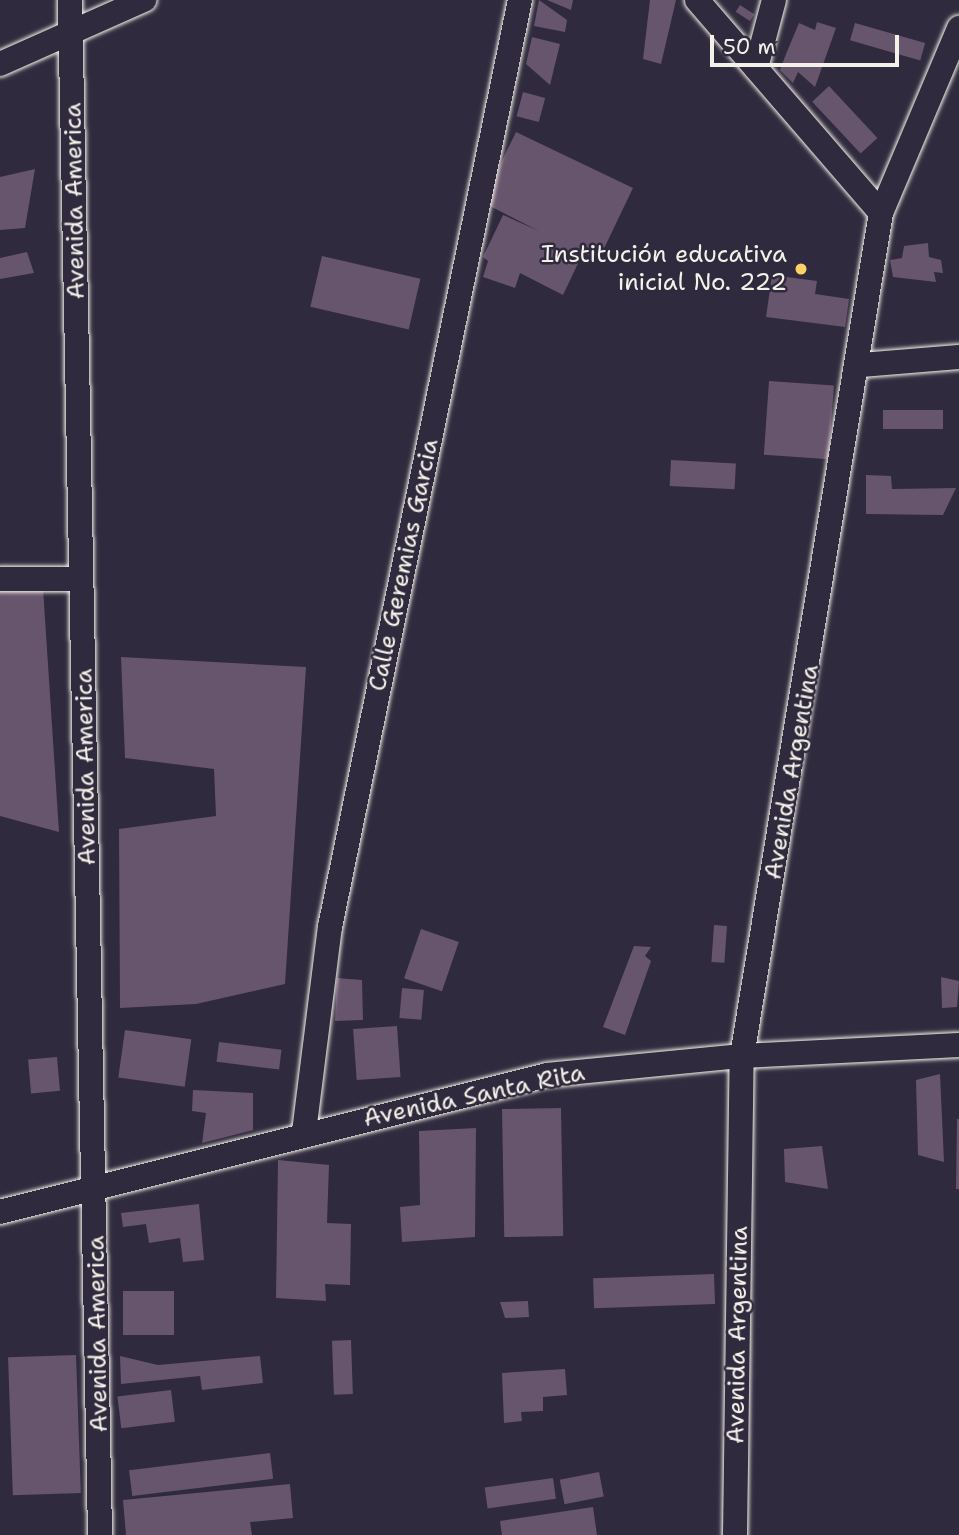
<!DOCTYPE html>
<meta charset="utf-8">
<style>
body{margin:0}
#map{position:relative;width:959px;height:1535px;overflow:hidden;background:#2f2a3d;font-family:"Shantell Sans",sans-serif}
div>[style]{position:absolute}
.building>*{inset:0;background:#67546d;transform-origin:0 0}
.roads{filter:drop-shadow(0 0 2px #f4f1e8) drop-shadow(0 0 2px #f4f1e8)}
.minor>*{height:24px;margin:-12px;padding:0 12px;transform-origin:12px;border-radius:12px;background:#2f2a3d}
.dots>*{width:19px;height:19px;translate:-50% -50%;box-sizing:border-box;border:4px solid #2f2a3d;border-radius:50%}
span{translate:-50% -50%;white-space:nowrap;text-align:center;line-height:1.15;-webkit-text-stroke:5px #2f2a3d;paint-order:stroke}
.street-label{font-size:24px;color:#f4f1e8}
.poi-label{font-size:24px;color:#f4f1e8}
.right{translate:-100% -50%;text-align:right}
.scale{position:absolute;left:710px;top:35px;width:189px;height:32px;box-sizing:border-box;border:4px solid #f4f1e8;border-top:0;padding-left:9px;font-size:21px;line-height:24px;white-space:nowrap;color:#f4f1e8;-webkit-text-stroke:5px #2f2a3d;paint-order:stroke}
</style>
<div id="map">
<div class="building">
<div style="clip-path:polygon(539px 0,567px 20px,565px 32px,534px 26px)"></div>
<div style="clip-path:polygon(547px 0,573px 0,571px 10px)"></div>
<div style="clip-path:polygon(650px 0,676px 0,661px 64px,643px 59px)"></div>
<div style="left:740px;top:5px;width:17px;height:8px;rotate:33deg"></div>
<div style="clip-path:polygon(817px 22px,836px 28px,815px 87px,798px 72px,793px 83px,780px 70px,786px 54px,799px 23px,815px 30px)"></div>
<div style="left:855px;top:23px;width:73px;height:18px;rotate:16deg"></div>
<div style="clip-path:polygon(532px 37px,560px 44px,550px 85px,526px 64px)"></div>
<div style="left:829px;top:86px;width:71px;height:23px;rotate:47deg"></div>
<div style="left:523px;top:92px;width:23px;height:25px;rotate:15deg"></div>
<div style="clip-path:polygon(516px 132px,633px 188px,599px 259px,583px 253px,563px 295px,520px 273px,515px 288px,483px 277px,488px 261px,483px 257px,503px 215px,539px 231px,482px 202px)"></div>
<div style="clip-path:polygon(35px 169px,25px 228px,0 230px,0 177px)"></div>
<div style="clip-path:polygon(928px 243px,929px 257px,941px 260px,943px 273px,934px 272px,936px 282px,893px 277px,890px 260px,902px 258px,904px 246px)"></div>
<div style="clip-path:polygon(27px 252px,34px 273px,0 279px,0 258px)"></div>
<div style="left:322px;top:256px;width:101px;height:52px;rotate:13deg"></div>
<div style="clip-path:polygon(772px 275px,817px 281px,815px 294px,849px 299px,845px 327px,766px 317px)"></div>
<div style="left:769px;top:381px;width:65px;height:74px;rotate:4deg"></div>
<div style="left:943px;top:410px;width:19px;height:60px;rotate:90deg"></div>
<div style="left:671px;top:460px;width:65px;height:26px;rotate:3deg"></div>
<div style="clip-path:polygon(866px 475px,891px 476px,892px 489px,956px 488px,943px 515px,866px 514px)"></div>
<div style="clip-path:polygon(43px 588px,59px 832px,0 816px,0 591px)"></div>
<div style="clip-path:polygon(121px 657px,306px 667px,285px 984px,196px 1004px,120px 1008px,119px 829px,216px 816px,214px 769px,125px 758px)"></div>
<div style="left:714px;top:925px;width:13px;height:37px;rotate:4deg"></div>
<div style="left:421px;top:929px;width:40px;height:52px;rotate:19deg"></div>
<div style="clip-path:polygon(634px 946px,651px 947px,645px 956px,651px 961px,625px 1035px,603px 1027px)"></div>
<div style="clip-path:polygon(941px 977px,959px 981px,957px 1007px,942px 1008px)"></div>
<div style="clip-path:polygon(337px 978px,362px 980px,363px 1020px,335px 1021px)"></div>
<div style="left:402px;top:988px;width:22px;height:30px;rotate:5deg"></div>
<div style="left:397px;top:1026px;width:51px;height:44px;rotate:86deg"></div>
<div style="left:125px;top:1030px;width:67px;height:48px;rotate:8deg"></div>
<div style="left:219px;top:1042px;width:63px;height:20px;rotate:7deg"></div>
<div style="left:57px;top:1057px;width:34px;height:29px;rotate:85deg"></div>
<div style="clip-path:polygon(940px 1074px,944px 1162px,918px 1155px,916px 1080px)"></div>
<div style="clip-path:polygon(193px 1090px,253px 1093px,253px 1130px,202px 1143px,206px 1113px,192px 1111px)"></div>
<div style="left:561px;top:1108px;width:128px;height:59px;rotate:89deg"></div>
<div style="clip-path:polygon(957px 1119px,959px 1119px,959px 1189px,956px 1189px)"></div>
<div style="clip-path:polygon(476px 1128px,475px 1237px,402px 1242px,400px 1207px,420px 1205px,419px 1131px)"></div>
<div style="clip-path:polygon(822px 1146px,828px 1189px,785px 1182px,784px 1149px)"></div>
<div style="clip-path:polygon(278px 1160px,329px 1165px,327px 1223px,351px 1224px,350px 1285px,325px 1284px,326px 1301px,276px 1298px)"></div>
<div style="clip-path:polygon(199px 1204px,204px 1260px,183px 1262px,180px 1238px,149px 1243px,146px 1224px,123px 1227px,121px 1213px)"></div>
<div style="left:714px;top:1274px;width:30px;height:121px;rotate:88deg"></div>
<div style="left:123px;top:1291px;width:51px;height:44px"></div>
<div style="clip-path:polygon(528px 1301px,529px 1317px,505px 1318px,500px 1302px)"></div>
<div style="left:351px;top:1340px;width:54px;height:19px;rotate:88deg"></div>
<div style="left:76px;top:1355px;width:138px;height:68px;rotate:88deg"></div>
<div style="clip-path:polygon(120px 1356px,158px 1365px,260px 1356px,263px 1383px,202px 1390px,200px 1376px,121px 1384px)"></div>
<div style="clip-path:polygon(565px 1369px,567px 1395px,543px 1397px,543px 1411px,521px 1412px,522px 1421px,504px 1423px,502px 1373px)"></div>
<div style="left:171px;top:1390px;width:32px;height:54px;rotate:83deg"></div>
<div style="left:270px;top:1453px;width:26px;height:142px;rotate:83deg"></div>
<div style="left:599px;top:1472px;width:25px;height:40px;rotate:79deg"></div>
<div style="left:553px;top:1478px;width:21px;height:69px;rotate:82deg"></div>
<div style="clip-path:polygon(290px 1484px,293px 1518px,250px 1522px,252px 1535px,126px 1535px,123px 1500px)"></div>
<div style="clip-path:polygon(593px 1507px,597px 1535px,502px 1535px,500px 1521px)"></div>
</div>
<div class="roads">
<div class="minor">
<div style="left:70px;top:0;width:1535px;rotate:88.88deg"></div>
<div style="left:697px;top:0;width:281px;rotate:49.2deg"></div>
<div style="left:0;top:64px;width:158px;rotate:-24deg"></div>
<div style="left:756px;top:68px;width:70px;rotate:-75.2deg"></div>
<div style="left:861px;top:365px;width:98px;rotate:-4.7deg"></div>
<div style="left:0;top:579px;width:81px"></div>
<div style="left:304px;top:1132px;width:207px;rotate:-82.8deg"></div>
<div style="left:330px;top:927px;width:946px;rotate:-78.42deg"></div>
<div style="left:0;top:1212px;width:564px;rotate:-14.06deg"></div>
<div style="left:547px;top:1075px;width:196px;rotate:-5.6deg"></div>
<div style="left:742px;top:1056px;width:217px;rotate:-2.9deg"></div>
<div style="left:735px;top:1535px;width:479px;rotate:-89.2deg"></div>
<div style="left:742px;top:1056px;width:854px;rotate:-80.64deg"></div>
<div style="left:881px;top:213px;width:201px;rotate:-67.1deg"></div>
</div>
</div>
<div class="dots">
<div style="left:801px;top:269px;background:#ffd166"></div>
</div>
<div class="street-label">
<span style="left:75px;top:201px;rotate:-91deg">Avenida America</span>
<span style="left:404px;top:565px;rotate:-78deg">Calle Geremias Garcia</span>
<span style="left:86px;top:767px;rotate:-91deg">Avenida America</span>
<span style="left:792px;top:772px;rotate:-80deg">Avenida Argentina</span>
<span style="left:474px;top:1096px;rotate:-12deg">Avenida Santa Rita</span>
<span style="left:98px;top:1334px;rotate:-91deg">Avenida America</span>
<span style="left:738px;top:1335px;rotate:-89deg">Avenida Argentina</span>
</div>
<div class="poi-label">
<span class="right" style="left:787px;top:269px">Institución educativa<br>inicial No. 222</span>
</div>
<div class="scale">50 m</div>
</div>
